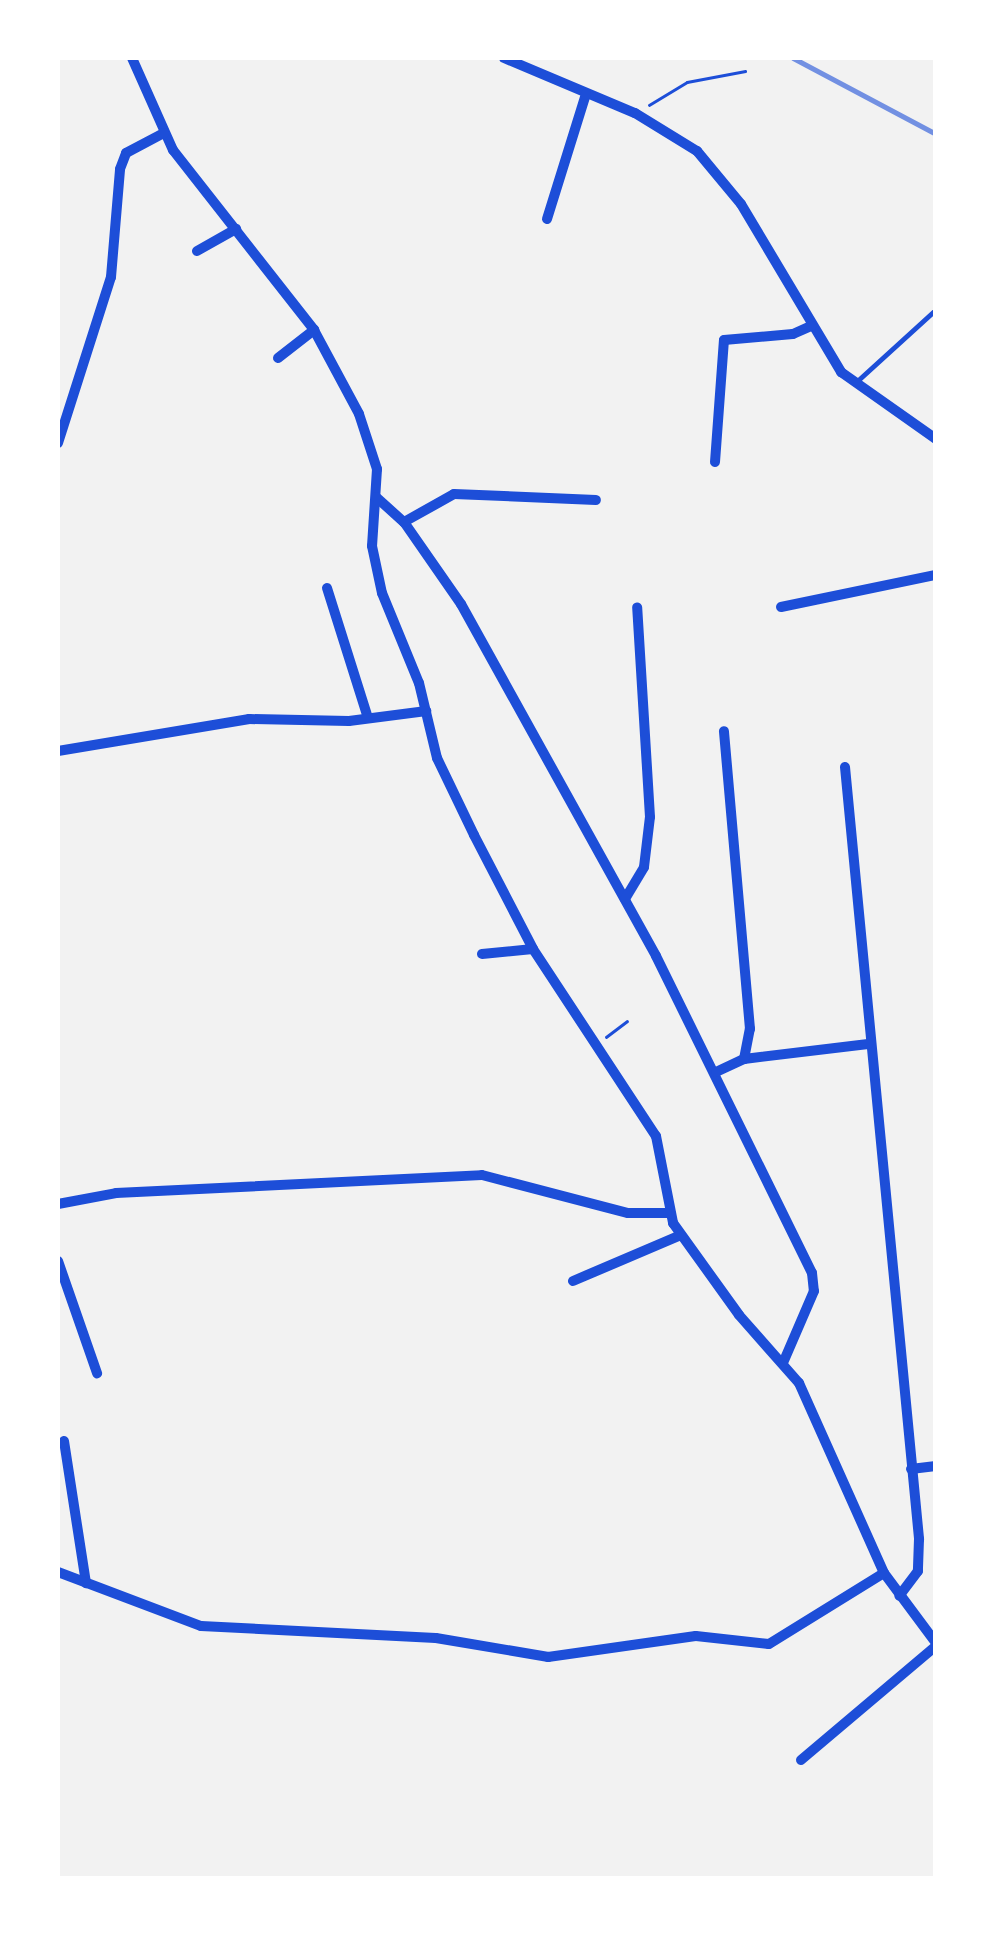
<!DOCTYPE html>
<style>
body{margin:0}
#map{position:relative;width:993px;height:1936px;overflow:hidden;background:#f2f2f2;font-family:"Noto Serif",serif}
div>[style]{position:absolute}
.path>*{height:2.5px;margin:-1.25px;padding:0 1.25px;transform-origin:1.25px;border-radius:1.25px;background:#1d4ed8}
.service>*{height:5px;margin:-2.5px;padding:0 2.5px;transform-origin:2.5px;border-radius:2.5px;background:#1d4ed8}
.minor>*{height:10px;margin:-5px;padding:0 5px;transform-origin:5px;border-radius:5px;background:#1d4ed8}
.rail>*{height:5px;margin:-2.5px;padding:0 2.5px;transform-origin:2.5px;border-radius:2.5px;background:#7290e2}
span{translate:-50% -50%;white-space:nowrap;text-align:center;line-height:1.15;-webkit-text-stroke:8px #fff;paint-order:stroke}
.frame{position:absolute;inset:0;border:60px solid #fff;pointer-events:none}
</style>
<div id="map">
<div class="path">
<div style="left:649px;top:105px;width:44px;rotate:-31.2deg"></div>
<div style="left:687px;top:82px;width:59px;rotate:-10.7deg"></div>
<div style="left:606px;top:1037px;width:26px;rotate:-37deg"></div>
</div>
<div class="service">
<div style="left:856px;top:382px;width:104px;rotate:-42.3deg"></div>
</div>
<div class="minor">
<div style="left:132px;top:58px;width:101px;rotate:66deg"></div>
<div style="left:173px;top:150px;width:229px;rotate:51.9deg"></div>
<div style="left:314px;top:330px;width:95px;rotate:61.8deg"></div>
<div style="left:359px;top:414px;width:58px;rotate:71.9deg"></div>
<div style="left:377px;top:469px;width:77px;rotate:93.7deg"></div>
<div style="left:372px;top:546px;width:48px;rotate:78deg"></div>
<div style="left:382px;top:593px;width:97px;rotate:67.7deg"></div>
<div style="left:419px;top:683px;width:77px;rotate:76.5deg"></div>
<div style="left:437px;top:758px;width:85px;rotate:64.3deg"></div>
<div style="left:474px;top:835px;width:128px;rotate:62.6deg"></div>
<div style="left:533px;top:949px;width:224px;rotate:56.7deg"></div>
<div style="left:656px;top:1136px;width:89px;rotate:78.9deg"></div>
<div style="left:673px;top:1223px;width:113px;rotate:54.3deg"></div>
<div style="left:739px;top:1315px;width:91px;rotate:48.6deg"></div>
<div style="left:799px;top:1383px;width:208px;rotate:65.9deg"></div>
<div style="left:884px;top:1573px;width:87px;rotate:53.4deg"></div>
<div style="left:504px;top:58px;width:142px;rotate:22.8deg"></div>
<div style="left:635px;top:113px;width:73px;rotate:31.5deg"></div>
<div style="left:697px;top:151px;width:69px;rotate:50.3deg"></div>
<div style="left:741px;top:204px;width:196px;rotate:59.2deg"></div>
<div style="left:841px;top:372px;width:116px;rotate:35.2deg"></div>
<div style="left:547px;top:219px;width:131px;rotate:-72.7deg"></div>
<div style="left:197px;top:251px;width:45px;rotate:-29.4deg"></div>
<div style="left:278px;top:358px;width:46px;rotate:-37.9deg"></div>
<div style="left:58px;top:443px;width:174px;rotate:-72.3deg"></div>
<div style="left:111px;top:277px;width:108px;rotate:-85.2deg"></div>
<div style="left:120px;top:169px;width:17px;rotate:-69deg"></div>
<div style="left:126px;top:153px;width:43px;rotate:-27.8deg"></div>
<div style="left:715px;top:462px;width:122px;rotate:-85.8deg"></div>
<div style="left:724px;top:340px;width:69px;rotate:-5deg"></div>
<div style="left:793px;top:334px;width:20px;rotate:-24deg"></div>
<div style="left:376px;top:497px;width:38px;rotate:42deg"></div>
<div style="left:404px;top:522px;width:100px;rotate:55.2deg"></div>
<div style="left:461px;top:604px;width:402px;rotate:61deg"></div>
<div style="left:656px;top:956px;width:353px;rotate:63.8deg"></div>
<div style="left:812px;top:1273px;width:18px;rotate:84deg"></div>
<div style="left:814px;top:1291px;width:78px;rotate:113.3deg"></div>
<div style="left:404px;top:522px;width:57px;rotate:-29.2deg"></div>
<div style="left:454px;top:494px;width:142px;rotate:2.4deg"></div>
<div style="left:327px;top:588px;width:136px;rotate:72.5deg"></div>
<div style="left:781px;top:607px;width:158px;rotate:-11.7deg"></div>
<div style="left:58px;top:751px;width:194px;rotate:-9.5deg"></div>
<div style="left:249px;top:719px;width:100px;rotate:1.1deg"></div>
<div style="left:349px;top:721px;width:78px;rotate:-7.4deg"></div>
<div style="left:845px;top:767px;width:776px;rotate:84.52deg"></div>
<div style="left:919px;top:1539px;width:32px;rotate:92deg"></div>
<div style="left:918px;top:1571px;width:31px;rotate:127deg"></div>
<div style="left:625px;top:899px;width:37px;rotate:-59deg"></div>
<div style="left:644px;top:867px;width:50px;rotate:-83.2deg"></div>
<div style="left:650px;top:817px;width:210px;rotate:-93.5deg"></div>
<div style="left:482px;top:954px;width:51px;rotate:-5.6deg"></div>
<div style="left:744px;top:1059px;width:125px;rotate:-6.9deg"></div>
<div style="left:716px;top:1072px;width:31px;rotate:-25deg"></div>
<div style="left:744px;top:1059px;width:31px;rotate:-79deg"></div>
<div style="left:750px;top:1029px;width:299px;rotate:-95deg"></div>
<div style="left:58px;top:1204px;width:59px;rotate:-10.7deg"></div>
<div style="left:116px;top:1193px;width:366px;rotate:-2.8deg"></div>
<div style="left:482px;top:1175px;width:151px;rotate:14.6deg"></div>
<div style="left:628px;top:1213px;width:39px"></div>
<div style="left:58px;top:1261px;width:119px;rotate:70.8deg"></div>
<div style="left:573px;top:1281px;width:117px;rotate:-23.1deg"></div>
<div style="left:64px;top:1441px;width:144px;rotate:81.2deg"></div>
<div style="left:911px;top:1469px;width:25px;rotate:-7deg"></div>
<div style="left:58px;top:1572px;width:153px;rotate:20.7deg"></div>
<div style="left:201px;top:1626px;width:235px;rotate:2.9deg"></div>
<div style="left:436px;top:1638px;width:114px;rotate:9.6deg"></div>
<div style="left:548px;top:1657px;width:149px;rotate:-8.1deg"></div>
<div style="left:696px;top:1636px;width:73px;rotate:6.3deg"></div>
<div style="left:769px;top:1644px;width:135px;rotate:-31.7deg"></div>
<div style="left:801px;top:1760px;width:177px;rotate:-40.2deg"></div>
</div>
<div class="rail">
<div style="left:793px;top:58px;width:162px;rotate:28deg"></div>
</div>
<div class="frame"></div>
</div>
